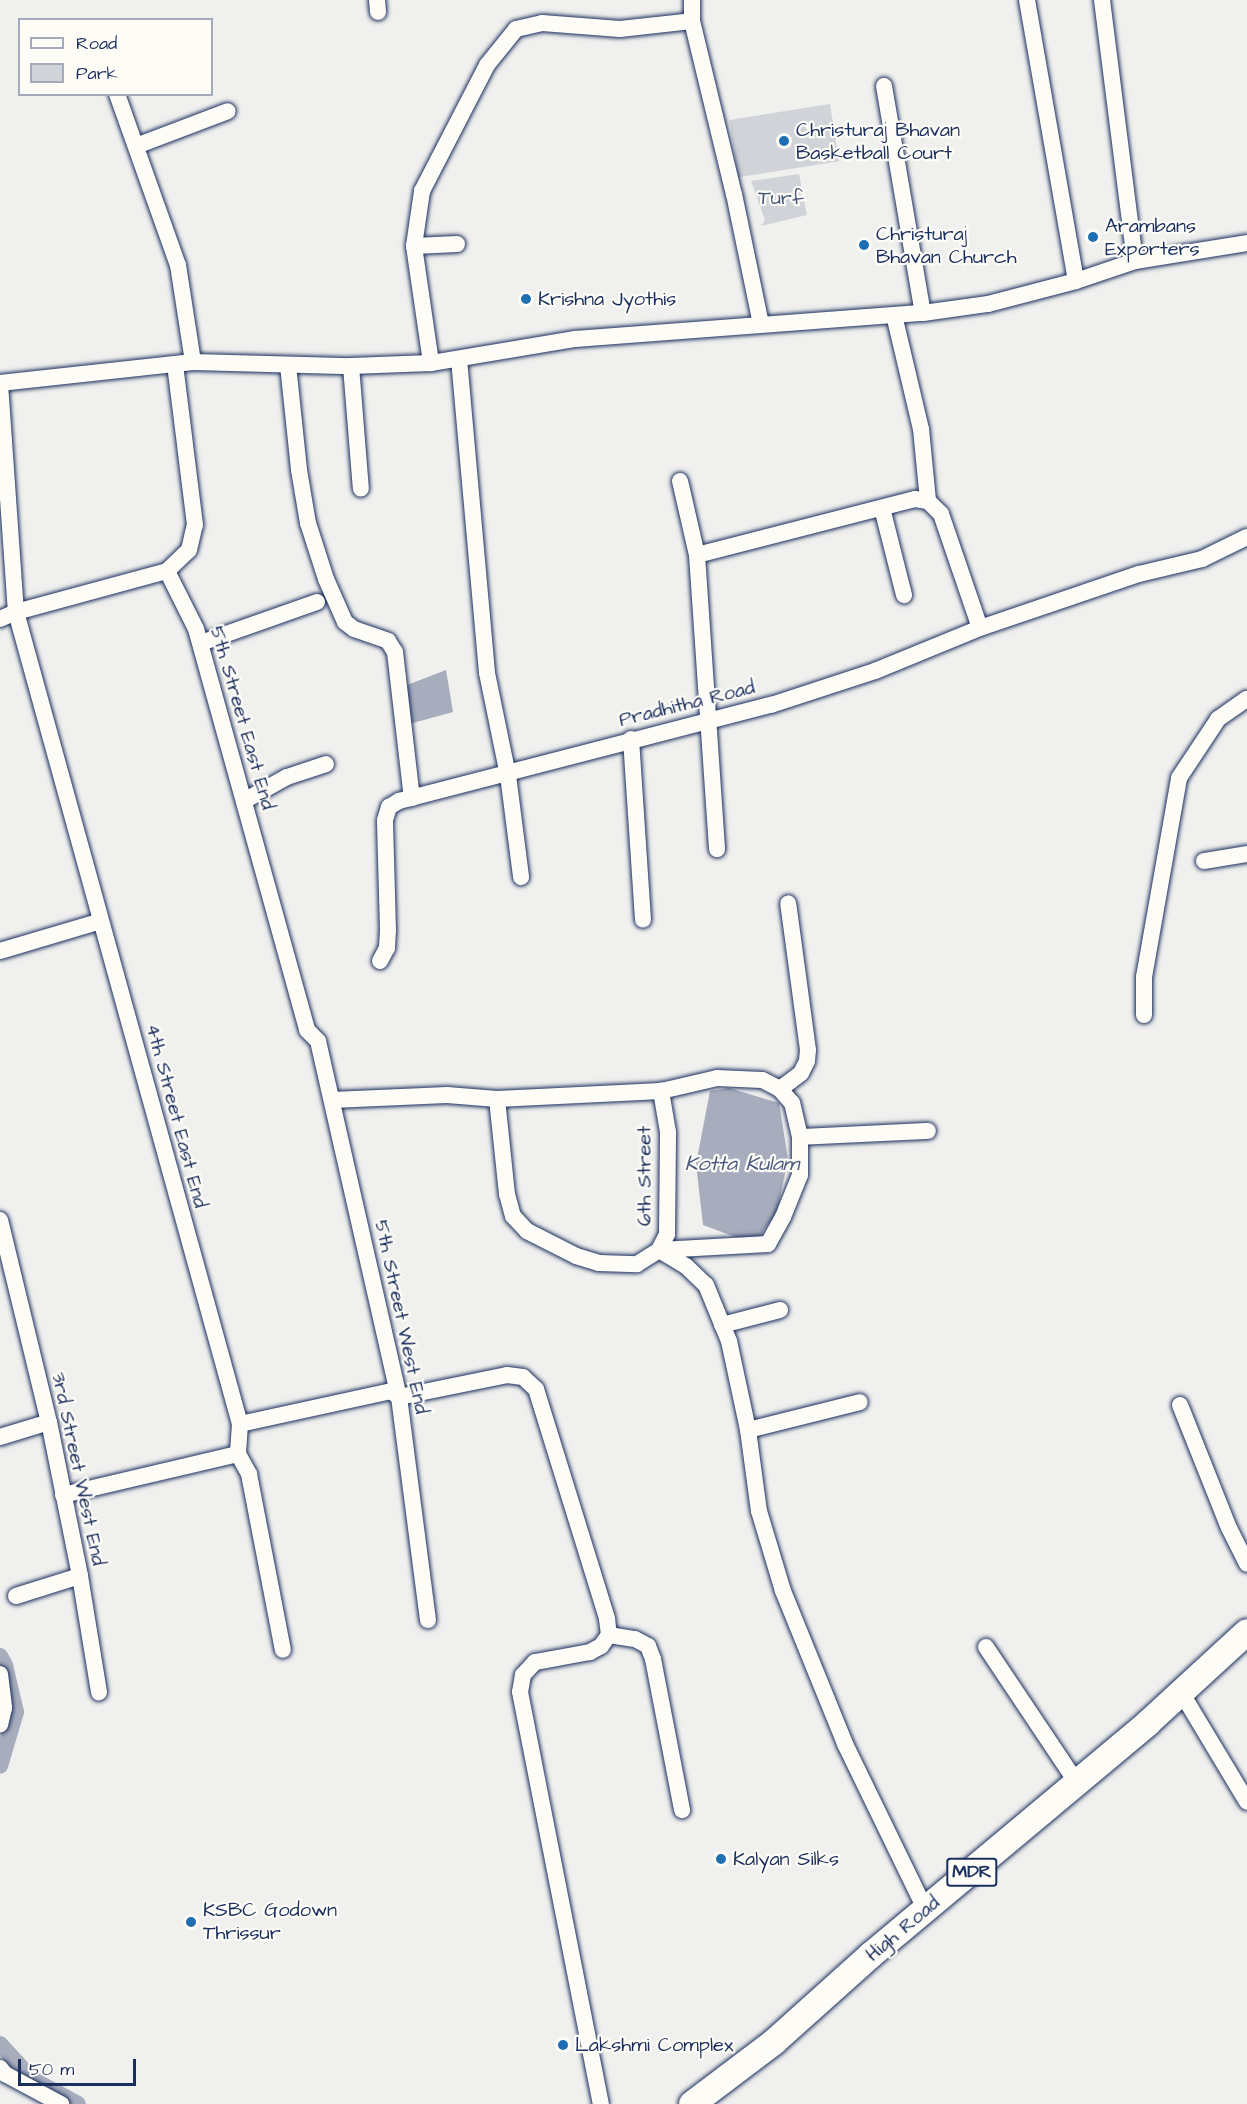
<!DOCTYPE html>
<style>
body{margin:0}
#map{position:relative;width:1247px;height:2104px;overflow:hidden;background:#f0f0ee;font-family:"Architects Daughter",sans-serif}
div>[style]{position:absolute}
.green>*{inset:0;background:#d0d3d8;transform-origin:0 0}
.water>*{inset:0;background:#a7adbd}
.canal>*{height:16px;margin:-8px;padding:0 8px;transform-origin:8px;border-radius:8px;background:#a7adbd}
.roads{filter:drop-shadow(0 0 2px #1b2f5e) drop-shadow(0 0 2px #1b2f5e)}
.minor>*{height:16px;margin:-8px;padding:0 8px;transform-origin:8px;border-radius:8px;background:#fdfcf7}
.primary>*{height:26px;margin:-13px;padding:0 13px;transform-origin:13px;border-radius:13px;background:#fdfcf7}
.dots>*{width:16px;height:16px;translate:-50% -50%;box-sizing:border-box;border:3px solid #fdfcf7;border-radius:50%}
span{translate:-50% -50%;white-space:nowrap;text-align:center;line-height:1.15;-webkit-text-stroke:4.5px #fdfcf7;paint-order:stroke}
.shield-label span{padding:2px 4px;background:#fdfcf7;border:2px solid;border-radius:4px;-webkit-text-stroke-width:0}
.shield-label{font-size:18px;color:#1b2f5e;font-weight:700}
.poi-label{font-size:20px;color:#1b2f5e}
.left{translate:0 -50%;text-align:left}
.park-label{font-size:20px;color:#48587c}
.street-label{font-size:20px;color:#1b2f5e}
.water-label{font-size:21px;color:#4c5b7f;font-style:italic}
.legend{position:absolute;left:18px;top:18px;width:195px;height:78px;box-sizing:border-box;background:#fdfcf7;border:2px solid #a3aaba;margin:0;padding:8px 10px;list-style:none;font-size:18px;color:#1b2f5e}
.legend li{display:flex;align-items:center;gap:12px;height:30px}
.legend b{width:30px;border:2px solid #a3aaba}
.scale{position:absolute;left:18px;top:2059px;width:118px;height:27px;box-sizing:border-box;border:3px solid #1b2f5e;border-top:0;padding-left:8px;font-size:18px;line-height:21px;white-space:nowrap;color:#1b2f5e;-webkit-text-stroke:4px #fdfcf7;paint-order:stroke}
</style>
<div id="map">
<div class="green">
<div style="left:830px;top:104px;width:58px;height:102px;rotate:81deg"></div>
<div style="clip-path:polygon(799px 174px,807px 215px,761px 226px,765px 220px,751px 181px)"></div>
</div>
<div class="water">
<div style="clip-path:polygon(446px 670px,453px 712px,409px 724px,407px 685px)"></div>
<div style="clip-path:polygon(729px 1088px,779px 1103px,788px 1159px,777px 1212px,754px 1244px,703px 1225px,696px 1164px,710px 1091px)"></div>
</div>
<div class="canal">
<div style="left:0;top:1656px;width:10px;rotate:61deg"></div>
<div style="left:5px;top:1665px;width:48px;rotate:76.8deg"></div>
<div style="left:16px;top:1712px;width:56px;rotate:106.5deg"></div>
<div style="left:0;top:2044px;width:47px;rotate:47.6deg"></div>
<div style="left:32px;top:2079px;width:52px;rotate:28.5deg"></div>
</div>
<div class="roads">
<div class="minor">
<div style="left:377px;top:0;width:12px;rotate:85deg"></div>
<div style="left:692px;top:0;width:21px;rotate:90deg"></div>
<div style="left:1027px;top:0;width:285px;rotate:80.1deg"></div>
<div style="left:1102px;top:0;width:263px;rotate:82.8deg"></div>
<div style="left:884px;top:86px;width:230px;rotate:80.3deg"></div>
<div style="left:117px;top:94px;width:182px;rotate:70.4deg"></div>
<div style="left:178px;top:265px;width:98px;rotate:81.2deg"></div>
<div style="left:136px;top:146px;width:98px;rotate:-20.8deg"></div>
<div style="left:457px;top:244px;width:43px;rotate:177.3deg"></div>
<div style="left:414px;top:246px;width:56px;rotate:-81.7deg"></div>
<div style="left:422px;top:191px;width:142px;rotate:-62.7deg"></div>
<div style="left:487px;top:65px;width:46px;rotate:-51.1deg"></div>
<div style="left:516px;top:29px;width:27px;rotate:-13deg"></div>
<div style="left:542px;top:23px;width:78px;rotate:4.4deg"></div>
<div style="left:620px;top:29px;width:72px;rotate:-6.3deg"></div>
<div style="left:692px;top:21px;width:178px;rotate:76.4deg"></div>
<div style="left:734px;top:194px;width:133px;rotate:78.3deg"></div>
<div style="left:414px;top:246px;width:118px;rotate:81.7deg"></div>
<div style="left:894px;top:315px;width:117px;rotate:76.7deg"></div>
<div style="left:921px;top:429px;width:72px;rotate:84.4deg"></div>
<div style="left:459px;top:359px;width:315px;rotate:84.9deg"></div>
<div style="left:487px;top:673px;width:104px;rotate:78.4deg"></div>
<div style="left:508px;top:775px;width:103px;rotate:82.7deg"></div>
<div style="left:288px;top:365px;width:106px;rotate:84deg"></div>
<div style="left:299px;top:470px;width:54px;rotate:80.4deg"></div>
<div style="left:308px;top:523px;width:59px;rotate:72.2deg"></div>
<div style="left:326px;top:579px;width:47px;rotate:66.2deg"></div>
<div style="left:345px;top:622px;width:11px;rotate:38deg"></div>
<div style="left:354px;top:629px;width:36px;rotate:19deg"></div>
<div style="left:388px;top:641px;width:13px;rotate:58deg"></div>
<div style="left:395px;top:652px;width:147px;rotate:83.4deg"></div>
<div style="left:351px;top:366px;width:123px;rotate:85.4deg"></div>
<div style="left:0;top:383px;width:194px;rotate:-6.2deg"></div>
<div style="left:193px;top:362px;width:158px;rotate:1.5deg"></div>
<div style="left:351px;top:366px;width:80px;rotate:-2.1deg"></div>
<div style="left:431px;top:363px;width:146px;rotate:-9.5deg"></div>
<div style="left:575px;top:339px;width:349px;rotate:-4.3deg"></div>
<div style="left:923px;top:313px;width:66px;rotate:-7.9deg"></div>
<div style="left:988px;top:304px;width:91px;rotate:-14.6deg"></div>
<div style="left:1076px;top:281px;width:62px;rotate:-18.7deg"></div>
<div style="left:1135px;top:261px;width:113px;rotate:-9.1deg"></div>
<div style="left:0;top:384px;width:229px;rotate:86deg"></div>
<div style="left:16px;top:612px;width:156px;rotate:-15.2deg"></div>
<div style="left:167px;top:571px;width:65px;rotate:63.4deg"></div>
<div style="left:196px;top:629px;width:416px;rotate:74.5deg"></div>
<div style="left:307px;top:1030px;width:16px;rotate:45deg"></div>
<div style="left:318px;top:1041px;width:365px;rotate:77.2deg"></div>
<div style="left:399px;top:1397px;width:225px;rotate:82.6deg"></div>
<div style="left:680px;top:481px;width:76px;rotate:77.1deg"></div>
<div style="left:697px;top:555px;width:295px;rotate:86.1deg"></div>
<div style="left:882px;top:508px;width:90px;rotate:75.8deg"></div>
<div style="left:697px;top:555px;width:225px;rotate:-14.4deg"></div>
<div style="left:915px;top:499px;width:13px;rotate:9deg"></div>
<div style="left:928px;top:501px;width:18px;rotate:45deg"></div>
<div style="left:941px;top:514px;width:120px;rotate:71.1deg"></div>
<div style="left:167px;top:571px;width:30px;rotate:-44deg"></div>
<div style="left:189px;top:550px;width:26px;rotate:-77deg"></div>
<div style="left:195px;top:525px;width:161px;rotate:-97.1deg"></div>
<div style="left:0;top:619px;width:17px;rotate:-24deg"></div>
<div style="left:16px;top:612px;width:842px;rotate:74.58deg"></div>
<div style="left:240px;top:1424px;width:30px;rotate:94deg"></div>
<div style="left:238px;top:1454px;width:23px;rotate:61deg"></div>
<div style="left:249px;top:1474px;width:179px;rotate:79.1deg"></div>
<div style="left:201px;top:643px;width:123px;rotate:-19.5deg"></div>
<div style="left:631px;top:739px;width:181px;rotate:86.2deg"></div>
<div style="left:244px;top:801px;width:49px;rotate:-29.2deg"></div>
<div style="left:287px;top:777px;width:41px;rotate:-18.4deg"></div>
<div style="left:1204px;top:861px;width:44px;rotate:-9.2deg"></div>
<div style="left:0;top:951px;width:105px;rotate:-16.5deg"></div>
<div style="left:380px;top:961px;width:15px;rotate:-62deg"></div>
<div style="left:387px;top:948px;width:18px;rotate:-87deg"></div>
<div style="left:388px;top:930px;width:110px;rotate:-91.6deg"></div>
<div style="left:385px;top:820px;width:14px;rotate:-73deg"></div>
<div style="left:389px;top:807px;width:12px;rotate:-31deg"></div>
<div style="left:399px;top:801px;width:384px;rotate:-14.5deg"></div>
<div style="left:771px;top:705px;width:109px;rotate:-18.1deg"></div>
<div style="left:875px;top:671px;width:113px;rotate:-22.3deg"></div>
<div style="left:980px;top:628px;width:168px;rotate:-18.8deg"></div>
<div style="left:1139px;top:574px;width:65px;rotate:-13.4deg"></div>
<div style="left:1202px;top:559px;width:50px;rotate:-26.1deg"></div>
<div style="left:1144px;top:1015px;width:38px;rotate:-90deg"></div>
<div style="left:1144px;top:977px;width:202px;rotate:-80deg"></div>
<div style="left:1179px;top:778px;width:71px;rotate:-56.5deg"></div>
<div style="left:1218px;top:719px;width:35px;rotate:-35deg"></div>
<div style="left:780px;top:1089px;width:26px;rotate:-37deg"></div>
<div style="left:801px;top:1073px;width:13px;rotate:-63deg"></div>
<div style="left:807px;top:1061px;width:11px;rotate:-85deg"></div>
<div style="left:808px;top:1050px;width:148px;rotate:-97.7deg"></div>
<div style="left:332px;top:1100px;width:115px;rotate:-2.5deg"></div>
<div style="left:447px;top:1095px;width:50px;rotate:4.6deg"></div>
<div style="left:497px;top:1099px;width:96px;rotate:84deg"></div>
<div style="left:507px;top:1194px;width:23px;rotate:75deg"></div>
<div style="left:513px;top:1216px;width:21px;rotate:47deg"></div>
<div style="left:527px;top:1231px;width:55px;rotate:27deg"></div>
<div style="left:576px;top:1256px;width:24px;rotate:17deg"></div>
<div style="left:599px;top:1263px;width:38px;rotate:2deg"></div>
<div style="left:637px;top:1264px;width:26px;rotate:-32deg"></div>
<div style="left:659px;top:1250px;width:18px;rotate:-63deg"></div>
<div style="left:667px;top:1234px;width:102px;rotate:-89.4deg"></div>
<div style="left:668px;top:1132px;width:42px;rotate:-99.7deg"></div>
<div style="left:661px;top:1091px;width:164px;rotate:177.2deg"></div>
<div style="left:800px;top:1137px;width:128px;rotate:-2.7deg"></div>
<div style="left:0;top:1220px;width:208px;rotate:76.4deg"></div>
<div style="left:49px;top:1422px;width:157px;rotate:78.6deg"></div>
<div style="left:80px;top:1576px;width:118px;rotate:80.7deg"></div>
<div style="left:659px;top:1250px;width:31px;rotate:31deg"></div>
<div style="left:686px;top:1266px;width:28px;rotate:44deg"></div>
<div style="left:706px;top:1285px;width:61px;rotate:67.7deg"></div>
<div style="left:729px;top:1341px;width:91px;rotate:77.9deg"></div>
<div style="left:748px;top:1430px;width:82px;rotate:82.3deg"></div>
<div style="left:759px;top:1511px;width:84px;rotate:73.3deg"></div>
<div style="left:783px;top:1591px;width:165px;rotate:67.9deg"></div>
<div style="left:845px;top:1744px;width:186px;rotate:64.1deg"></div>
<div style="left:660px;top:1250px;width:108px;rotate:-3.2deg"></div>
<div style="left:768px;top:1244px;width:31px;rotate:-61deg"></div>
<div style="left:783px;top:1217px;width:45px;rotate:-68deg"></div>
<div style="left:800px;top:1175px;width:38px;rotate:-90deg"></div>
<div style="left:800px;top:1137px;width:35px;rotate:-103deg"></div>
<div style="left:792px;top:1103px;width:18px;rotate:-131deg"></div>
<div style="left:780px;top:1089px;width:20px;rotate:-153deg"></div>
<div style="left:762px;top:1080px;width:45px;rotate:-177.5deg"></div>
<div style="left:717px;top:1078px;width:57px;rotate:166.9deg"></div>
<div style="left:722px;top:1325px;width:60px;rotate:-14.5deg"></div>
<div style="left:1180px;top:1405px;width:132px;rotate:68.3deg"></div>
<div style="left:1229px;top:1528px;width:40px;rotate:63.4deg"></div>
<div style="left:240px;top:1424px;width:155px;rotate:-12.3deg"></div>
<div style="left:391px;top:1391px;width:10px;rotate:37deg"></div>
<div style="left:399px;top:1397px;width:110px;rotate:-11.5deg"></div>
<div style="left:507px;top:1375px;width:16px;rotate:7deg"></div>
<div style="left:523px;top:1377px;width:18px;rotate:43deg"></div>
<div style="left:536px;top:1389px;width:241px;rotate:72.8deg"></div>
<div style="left:607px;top:1619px;width:16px;rotate:83deg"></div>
<div style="left:609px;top:1635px;width:14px;rotate:126deg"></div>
<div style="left:601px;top:1646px;width:13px;rotate:151deg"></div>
<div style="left:590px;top:1652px;width:56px;rotate:169.7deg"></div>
<div style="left:535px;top:1662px;width:18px;rotate:133deg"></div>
<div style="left:523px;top:1675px;width:17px;rotate:100deg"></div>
<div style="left:520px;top:1692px;width:420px;rotate:78.9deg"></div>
<div style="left:748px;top:1430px;width:115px;rotate:-14deg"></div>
<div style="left:0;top:1437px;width:51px;rotate:-17deg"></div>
<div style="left:63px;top:1495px;width:180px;rotate:-13.2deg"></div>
<div style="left:16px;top:1596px;width:67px;rotate:-17.4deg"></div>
<div style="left:609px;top:1635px;width:26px;rotate:9deg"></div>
<div style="left:635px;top:1639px;width:15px;rotate:28deg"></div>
<div style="left:648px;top:1646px;width:14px;rotate:69deg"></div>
<div style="left:653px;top:1659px;width:154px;rotate:79.1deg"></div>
<div style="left:986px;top:1647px;width:164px;rotate:56.2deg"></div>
<div style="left:0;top:1674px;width:34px;rotate:83deg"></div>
<div style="left:4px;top:1708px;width:17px;rotate:103deg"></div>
<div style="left:1181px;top:1692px;width:128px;rotate:59deg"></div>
<div style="left:0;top:2068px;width:8px;rotate:50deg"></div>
<div style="left:5px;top:2074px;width:64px;rotate:28.2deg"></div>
</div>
<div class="primary">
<div style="left:692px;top:2104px;width:103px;rotate:-37.1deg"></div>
<div style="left:774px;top:2042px;width:130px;rotate:-41.9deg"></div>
<div style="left:871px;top:1955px;width:361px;rotate:-39.9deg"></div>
<div style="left:1148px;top:1723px;width:134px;rotate:-42.6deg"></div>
</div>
</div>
<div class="dots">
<div style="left:784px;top:141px;background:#1f6fb2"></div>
<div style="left:1093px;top:237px;background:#1f6fb2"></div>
<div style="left:864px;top:245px;background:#1f6fb2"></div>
<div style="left:526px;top:299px;background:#1f6fb2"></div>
<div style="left:721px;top:1859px;background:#1f6fb2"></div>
<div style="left:191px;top:1922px;background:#1f6fb2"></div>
<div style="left:563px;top:2045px;background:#1f6fb2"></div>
</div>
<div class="shield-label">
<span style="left:972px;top:1872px">MDR</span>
</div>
<div class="poi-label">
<span class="left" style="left:796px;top:142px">Christuraj Bhavan<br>Basketball Court</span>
<span class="left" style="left:1105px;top:238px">Arambans<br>Exporters</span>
<span class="left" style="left:876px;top:246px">Christuraj<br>Bhavan Church</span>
<span class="left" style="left:538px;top:299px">Krishna Jyothis</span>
<span class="left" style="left:733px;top:1859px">Kalyan Silks</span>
<span class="left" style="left:203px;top:1922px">KSBC Godown<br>Thrissur</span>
<span class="left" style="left:575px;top:2045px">Lakshmi Complex</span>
</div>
<div class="park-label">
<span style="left:781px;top:198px">Turf</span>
</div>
<div class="street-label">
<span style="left:687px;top:704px;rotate:-14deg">Pradhitha Road</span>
<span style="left:242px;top:718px;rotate:74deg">5th Street East End</span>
<span style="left:176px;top:1116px;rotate:75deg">4th Street East End</span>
<span style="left:645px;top:1176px;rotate:-90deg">6th Street</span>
<span style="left:401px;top:1317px;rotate:78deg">5th Street West End</span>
<span style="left:78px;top:1469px;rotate:78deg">3rd Street West End</span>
<span style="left:903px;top:1929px;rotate:-40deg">High Road</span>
</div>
<div class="water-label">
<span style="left:742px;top:1164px">Kotta Kulam</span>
</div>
<ul class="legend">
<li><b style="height:8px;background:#fdfcf7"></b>Road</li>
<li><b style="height:16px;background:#d0d3d8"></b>Park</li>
</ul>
<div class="scale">50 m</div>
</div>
